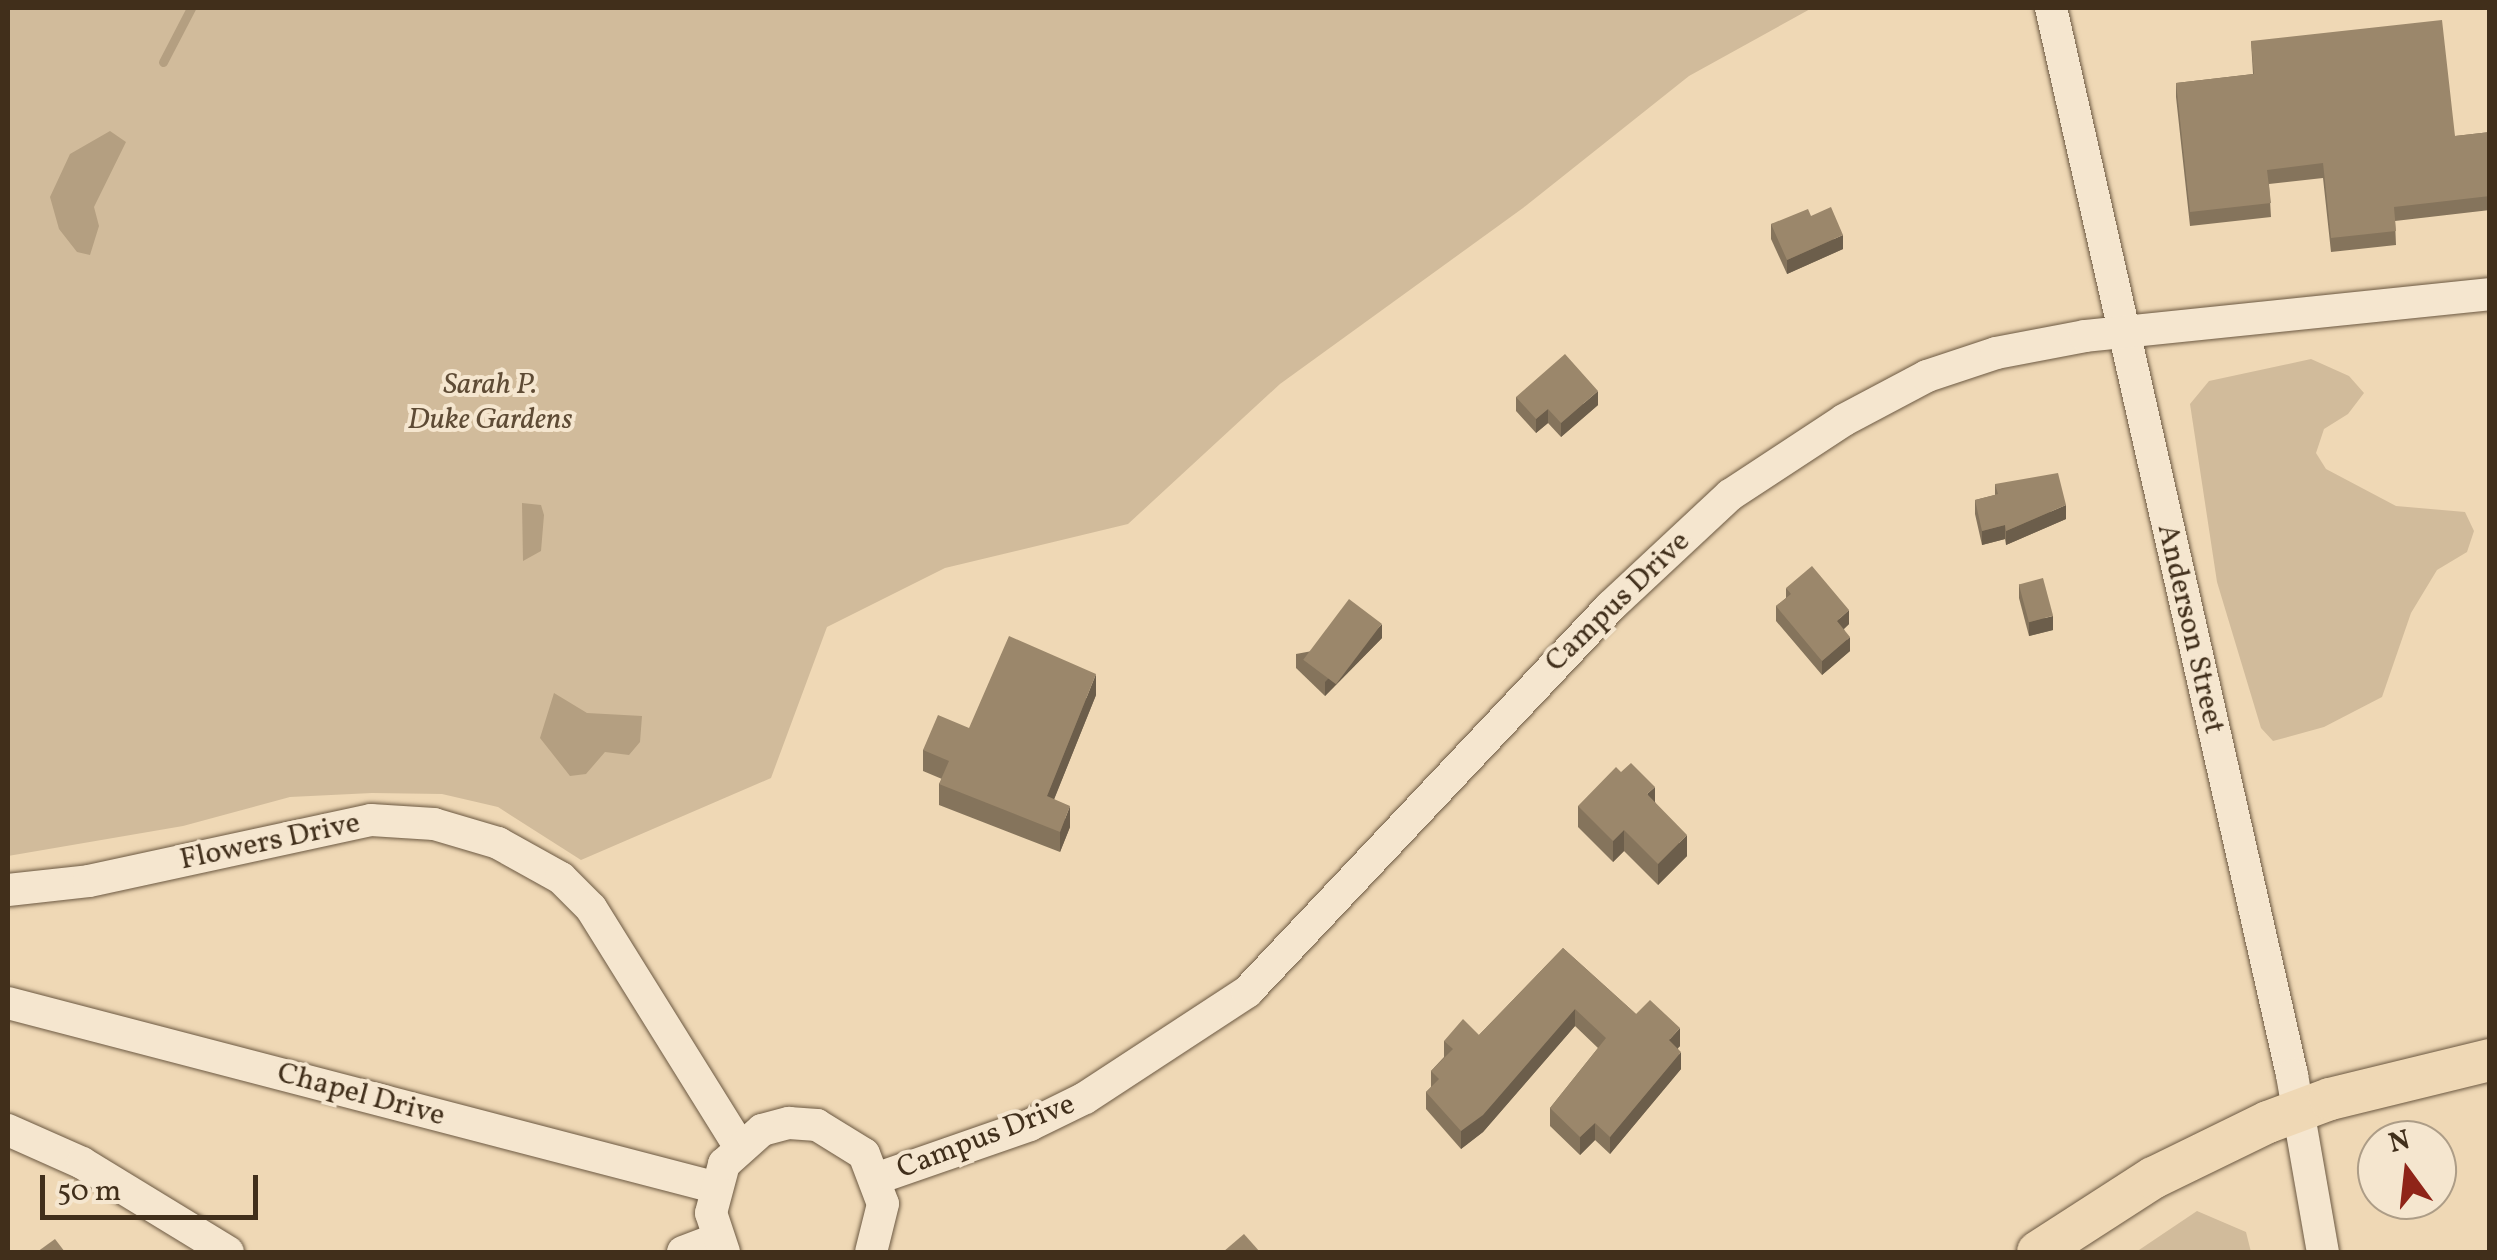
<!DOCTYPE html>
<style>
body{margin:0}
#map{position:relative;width:2497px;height:1260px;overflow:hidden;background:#efd8b5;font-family:Vollkorn,serif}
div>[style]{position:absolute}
.green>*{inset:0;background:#d1bb9b}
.water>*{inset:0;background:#b49f81}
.stream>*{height:9px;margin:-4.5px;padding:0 4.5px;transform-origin:4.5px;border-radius:4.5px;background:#b49f81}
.roads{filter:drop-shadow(0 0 2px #6c5942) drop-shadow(0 0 2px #6c5942)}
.minor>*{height:32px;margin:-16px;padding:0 16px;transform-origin:16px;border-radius:16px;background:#f5e6cf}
.major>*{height:42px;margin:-21px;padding:0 21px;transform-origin:21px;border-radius:21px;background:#efd8b5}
.wall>*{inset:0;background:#85745c}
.shaded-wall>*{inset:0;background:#6c5e4b}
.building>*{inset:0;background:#9b876b;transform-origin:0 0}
span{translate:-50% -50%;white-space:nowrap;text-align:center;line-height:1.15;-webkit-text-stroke:8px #f5e6cf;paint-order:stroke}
.park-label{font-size:30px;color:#5e4b35;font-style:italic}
.street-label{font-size:30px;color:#412f1b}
.frame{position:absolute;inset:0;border:10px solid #412f1b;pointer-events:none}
.north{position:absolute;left:2357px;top:1120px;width:100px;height:100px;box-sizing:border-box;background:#f5e6cf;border:2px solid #ad9d87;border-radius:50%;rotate:345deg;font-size:28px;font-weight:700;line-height:40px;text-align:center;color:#412f1b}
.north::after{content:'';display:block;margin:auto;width:35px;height:45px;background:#8f2418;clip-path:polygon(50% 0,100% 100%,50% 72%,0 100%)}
.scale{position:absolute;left:40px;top:1175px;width:218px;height:45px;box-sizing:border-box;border:5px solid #412f1b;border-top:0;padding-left:12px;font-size:30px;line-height:35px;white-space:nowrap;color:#412f1b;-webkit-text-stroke:8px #f5e6cf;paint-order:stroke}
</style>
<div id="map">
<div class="green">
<div style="clip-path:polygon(8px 8px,1812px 8px,1689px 76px,1523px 208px,1280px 384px,1128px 524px,945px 568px,827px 627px,771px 778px,581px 860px,498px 807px,442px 794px,372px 793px,290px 797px,183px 826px,8px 856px)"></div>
<div style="clip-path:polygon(2311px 359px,2349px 376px,2364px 393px,2348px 414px,2324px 429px,2316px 453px,2326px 469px,2396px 506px,2465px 512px,2474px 531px,2467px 552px,2437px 570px,2411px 613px,2382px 697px,2324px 727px,2273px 741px,2261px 728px,2217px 582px,2190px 404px,2209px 381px)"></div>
<div style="clip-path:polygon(2197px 1211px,2246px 1232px,2251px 1252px,2136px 1252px)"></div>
</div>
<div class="water">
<div style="clip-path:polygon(110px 131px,126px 142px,94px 207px,99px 226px,90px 255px,77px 252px,59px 229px,50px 197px,70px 154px)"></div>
<div style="clip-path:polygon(522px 503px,541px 505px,544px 515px,541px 551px,523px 561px)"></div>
<div style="clip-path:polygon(554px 693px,587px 713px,642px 716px,640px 742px,629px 755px,605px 752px,586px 774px,570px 776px,540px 738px)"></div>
</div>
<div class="stream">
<div style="left:163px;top:62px;width:61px;rotate:-62.6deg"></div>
</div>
<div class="roads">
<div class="minor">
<div style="left:2051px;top:8px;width:1094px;rotate:77.27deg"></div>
<div style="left:2292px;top:1075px;width:180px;rotate:80.1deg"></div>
<div style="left:8px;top:890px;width:81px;rotate:-6.3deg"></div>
<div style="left:89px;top:881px;width:289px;rotate:-12.2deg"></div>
<div style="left:371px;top:820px;width:63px;rotate:3.6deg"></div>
<div style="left:434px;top:824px;width:67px;rotate:16.5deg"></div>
<div style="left:498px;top:843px;width:72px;rotate:29.1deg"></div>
<div style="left:561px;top:878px;width:42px;rotate:45deg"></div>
<div style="left:591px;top:908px;width:280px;rotate:58.1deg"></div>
<div style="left:8px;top:1003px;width:730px;rotate:14.61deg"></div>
<div style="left:8px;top:1130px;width:81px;rotate:24deg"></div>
<div style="left:82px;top:1163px;width:171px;rotate:31.4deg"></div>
<div style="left:878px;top:1178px;width:161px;rotate:-19.2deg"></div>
<div style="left:1030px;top:1125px;width:61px;rotate:-26.1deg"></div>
<div style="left:1085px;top:1098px;width:194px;rotate:-33.2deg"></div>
<div style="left:1247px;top:992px;width:531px;rotate:-46.68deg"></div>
<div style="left:1611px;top:606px;width:163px;rotate:-43deg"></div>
<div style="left:1730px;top:495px;width:136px;rotate:-33.3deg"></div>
<div style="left:1844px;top:420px;width:94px;rotate:-27.9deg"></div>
<div style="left:1927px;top:376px;width:73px;rotate:-18.4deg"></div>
<div style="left:1996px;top:353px;width:91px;rotate:-10.8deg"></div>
<div style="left:2085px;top:336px;width:407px;rotate:-5.9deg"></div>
<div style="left:683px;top:1252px;width:36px;rotate:-21deg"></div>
<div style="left:724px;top:1252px;width:41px;rotate:-108.4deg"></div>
<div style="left:711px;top:1213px;width:51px;rotate:-75.1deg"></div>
<div style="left:724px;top:1164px;width:51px;rotate:-41.8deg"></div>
<div style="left:762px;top:1130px;width:28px;rotate:-15deg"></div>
<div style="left:789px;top:1123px;width:28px;rotate:4deg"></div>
<div style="left:817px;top:1125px;width:55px;rotate:31.7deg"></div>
<div style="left:864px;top:1154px;width:53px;rotate:69.2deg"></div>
<div style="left:883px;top:1204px;width:49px;rotate:104deg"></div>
</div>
<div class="major">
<div style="left:2038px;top:1252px;width:137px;rotate:-32.8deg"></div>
<div style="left:2153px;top:1178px;width:128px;rotate:-26deg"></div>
<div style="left:2268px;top:1122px;width:66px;rotate:-20.4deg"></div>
<div style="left:2330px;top:1099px;width:165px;rotate:-13.7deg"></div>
</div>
</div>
<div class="wall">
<div style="clip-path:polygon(2251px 41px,2455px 136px,2490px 132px,2490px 210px,2395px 221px,2396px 245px,2331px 252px,2323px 178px,2269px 184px,2271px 217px,2190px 226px,2176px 97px,2176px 83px,2253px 74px)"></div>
<div style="clip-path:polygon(1811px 216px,1843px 249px,1787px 274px,1771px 239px,1771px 224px)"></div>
<div style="clip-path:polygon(1516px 397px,1598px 405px,1561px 437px,1548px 423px,1536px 433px,1516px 411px)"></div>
<div style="clip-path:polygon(1995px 484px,2066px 519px,2006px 545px,2005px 539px,1982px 545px,1975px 514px,1975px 500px,1995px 495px)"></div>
<div style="clip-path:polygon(2019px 584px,2053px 630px,2029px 636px,2019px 598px)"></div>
<div style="clip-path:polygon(1786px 588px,1849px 624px,1844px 629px,1850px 651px,1822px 675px,1776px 621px,1776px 606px,1786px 598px)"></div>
<div style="clip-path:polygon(1382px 638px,1325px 696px,1296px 668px,1296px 654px)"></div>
<div style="clip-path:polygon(1096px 695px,1054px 799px,1070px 827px,1060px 852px,939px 805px,939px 784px,942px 779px,923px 771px,923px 750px)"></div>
<div style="clip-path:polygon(1655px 802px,1687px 856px,1658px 885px,1624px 851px,1613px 862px,1578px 827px,1578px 806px)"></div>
<div style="clip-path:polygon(1563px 948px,1636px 1014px,1680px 1046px,1678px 1048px,1681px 1069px,1610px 1154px,1595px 1140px,1580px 1155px,1550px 1126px,1550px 1108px,1598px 1048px,1575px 1026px,1483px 1132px,1461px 1149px,1426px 1109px,1426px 1092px,1431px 1087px,1431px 1071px,1444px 1057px,1444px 1041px,1479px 1035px)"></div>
</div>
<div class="shaded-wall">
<div style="clip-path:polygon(1843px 235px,1843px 249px,1787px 274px,1787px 260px)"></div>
<div style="clip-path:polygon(1598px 391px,1598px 405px,1561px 437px,1561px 423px)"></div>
<div style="clip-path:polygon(1548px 409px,1548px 423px,1536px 433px,1536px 419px)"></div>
<div style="clip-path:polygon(2066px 505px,2066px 519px,2006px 545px,2006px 531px)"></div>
<div style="clip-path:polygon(2005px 525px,2005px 539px,1982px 545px,1982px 531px)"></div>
<div style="clip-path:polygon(1849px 610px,1849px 624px,1837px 635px,1837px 621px)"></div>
<div style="clip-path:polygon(2053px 616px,2053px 630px,2029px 636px,2029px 622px)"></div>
<div style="clip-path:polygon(1382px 624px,1382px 638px,1325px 696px,1325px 682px)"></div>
<div style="clip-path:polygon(1850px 637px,1850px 651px,1822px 675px,1822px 661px)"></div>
<div style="clip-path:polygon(1096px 674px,1096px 695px,1047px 817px,1047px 796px)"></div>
<div style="clip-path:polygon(1655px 787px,1655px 808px,1647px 794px)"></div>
<div style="clip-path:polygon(1070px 806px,1070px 827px,1060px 852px,1060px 832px)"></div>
<div style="clip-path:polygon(1624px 830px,1624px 851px,1613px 862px,1613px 841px)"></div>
<div style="clip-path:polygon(1687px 835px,1687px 856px,1658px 885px,1658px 864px)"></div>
<div style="clip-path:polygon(1575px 1009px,1575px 1026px,1483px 1132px,1461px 1149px,1461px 1131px)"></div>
<div style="clip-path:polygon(1680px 1028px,1680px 1046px,1669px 1057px,1669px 1040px)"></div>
<div style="clip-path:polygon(1681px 1052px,1681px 1069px,1610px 1154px,1610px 1137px)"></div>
<div style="clip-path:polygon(1595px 1123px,1595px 1140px,1580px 1155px,1580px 1137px)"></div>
</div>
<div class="building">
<div style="clip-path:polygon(2442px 20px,2455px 136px,2490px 132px,2490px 196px,2394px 207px,2396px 231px,2331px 238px,2323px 163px,2267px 170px,2271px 203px,2190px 212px,2176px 83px,2254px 74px,2251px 41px)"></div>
<div style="clip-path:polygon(1831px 207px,1843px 235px,1787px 260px,1771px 224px,1808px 209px,1811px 216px)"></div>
<div style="clip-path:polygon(1565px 354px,1598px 391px,1561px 423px,1548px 409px,1536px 419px,1516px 397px)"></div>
<div style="clip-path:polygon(2058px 473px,2066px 505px,2006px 531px,2005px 525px,1982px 531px,1975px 500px,1998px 494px,1995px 484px)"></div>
<div style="clip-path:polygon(1812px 566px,1849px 610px,1837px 621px,1850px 637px,1822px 661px,1776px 606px,1791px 594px,1786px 588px)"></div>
<div style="left:2043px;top:578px;width:39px;height:25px;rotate:75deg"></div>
<div style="left:1349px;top:599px;width:41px;height:76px;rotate:37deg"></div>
<div style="clip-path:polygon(1009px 636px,1096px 674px,1047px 796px,1070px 806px,1060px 832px,939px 784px,949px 761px,923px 750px,938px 715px,969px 728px)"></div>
<div style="clip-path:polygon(1631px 763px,1655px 787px,1647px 794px,1687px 835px,1658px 864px,1624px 830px,1613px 841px,1578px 806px,1616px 767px,1621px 772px)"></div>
<div style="clip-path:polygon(1563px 948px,1636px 1014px,1650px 1000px,1680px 1028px,1669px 1040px,1681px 1052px,1610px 1137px,1595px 1123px,1580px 1137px,1550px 1108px,1606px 1038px,1575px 1009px,1483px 1115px,1461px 1131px,1426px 1092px,1439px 1079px,1431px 1071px,1453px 1049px,1444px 1041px,1463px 1019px,1479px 1035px)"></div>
<div style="clip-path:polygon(1244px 1234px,1260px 1252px,1223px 1252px)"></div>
<div style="clip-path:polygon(55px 1239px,65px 1252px,37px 1252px)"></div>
</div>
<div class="park-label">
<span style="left:490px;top:402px">Sarah P.<br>Duke Gardens</span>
</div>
<div class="street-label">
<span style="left:1618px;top:602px;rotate:-44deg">Campus Drive</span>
<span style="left:2190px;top:629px;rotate:77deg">Anderson Street</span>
<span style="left:270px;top:842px;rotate:-12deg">Flowers Drive</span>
<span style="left:361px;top:1095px;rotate:15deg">Chapel Drive</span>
<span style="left:986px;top:1137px;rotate:-21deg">Campus Drive</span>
</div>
<div class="frame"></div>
<div class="north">N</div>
<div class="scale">50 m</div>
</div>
